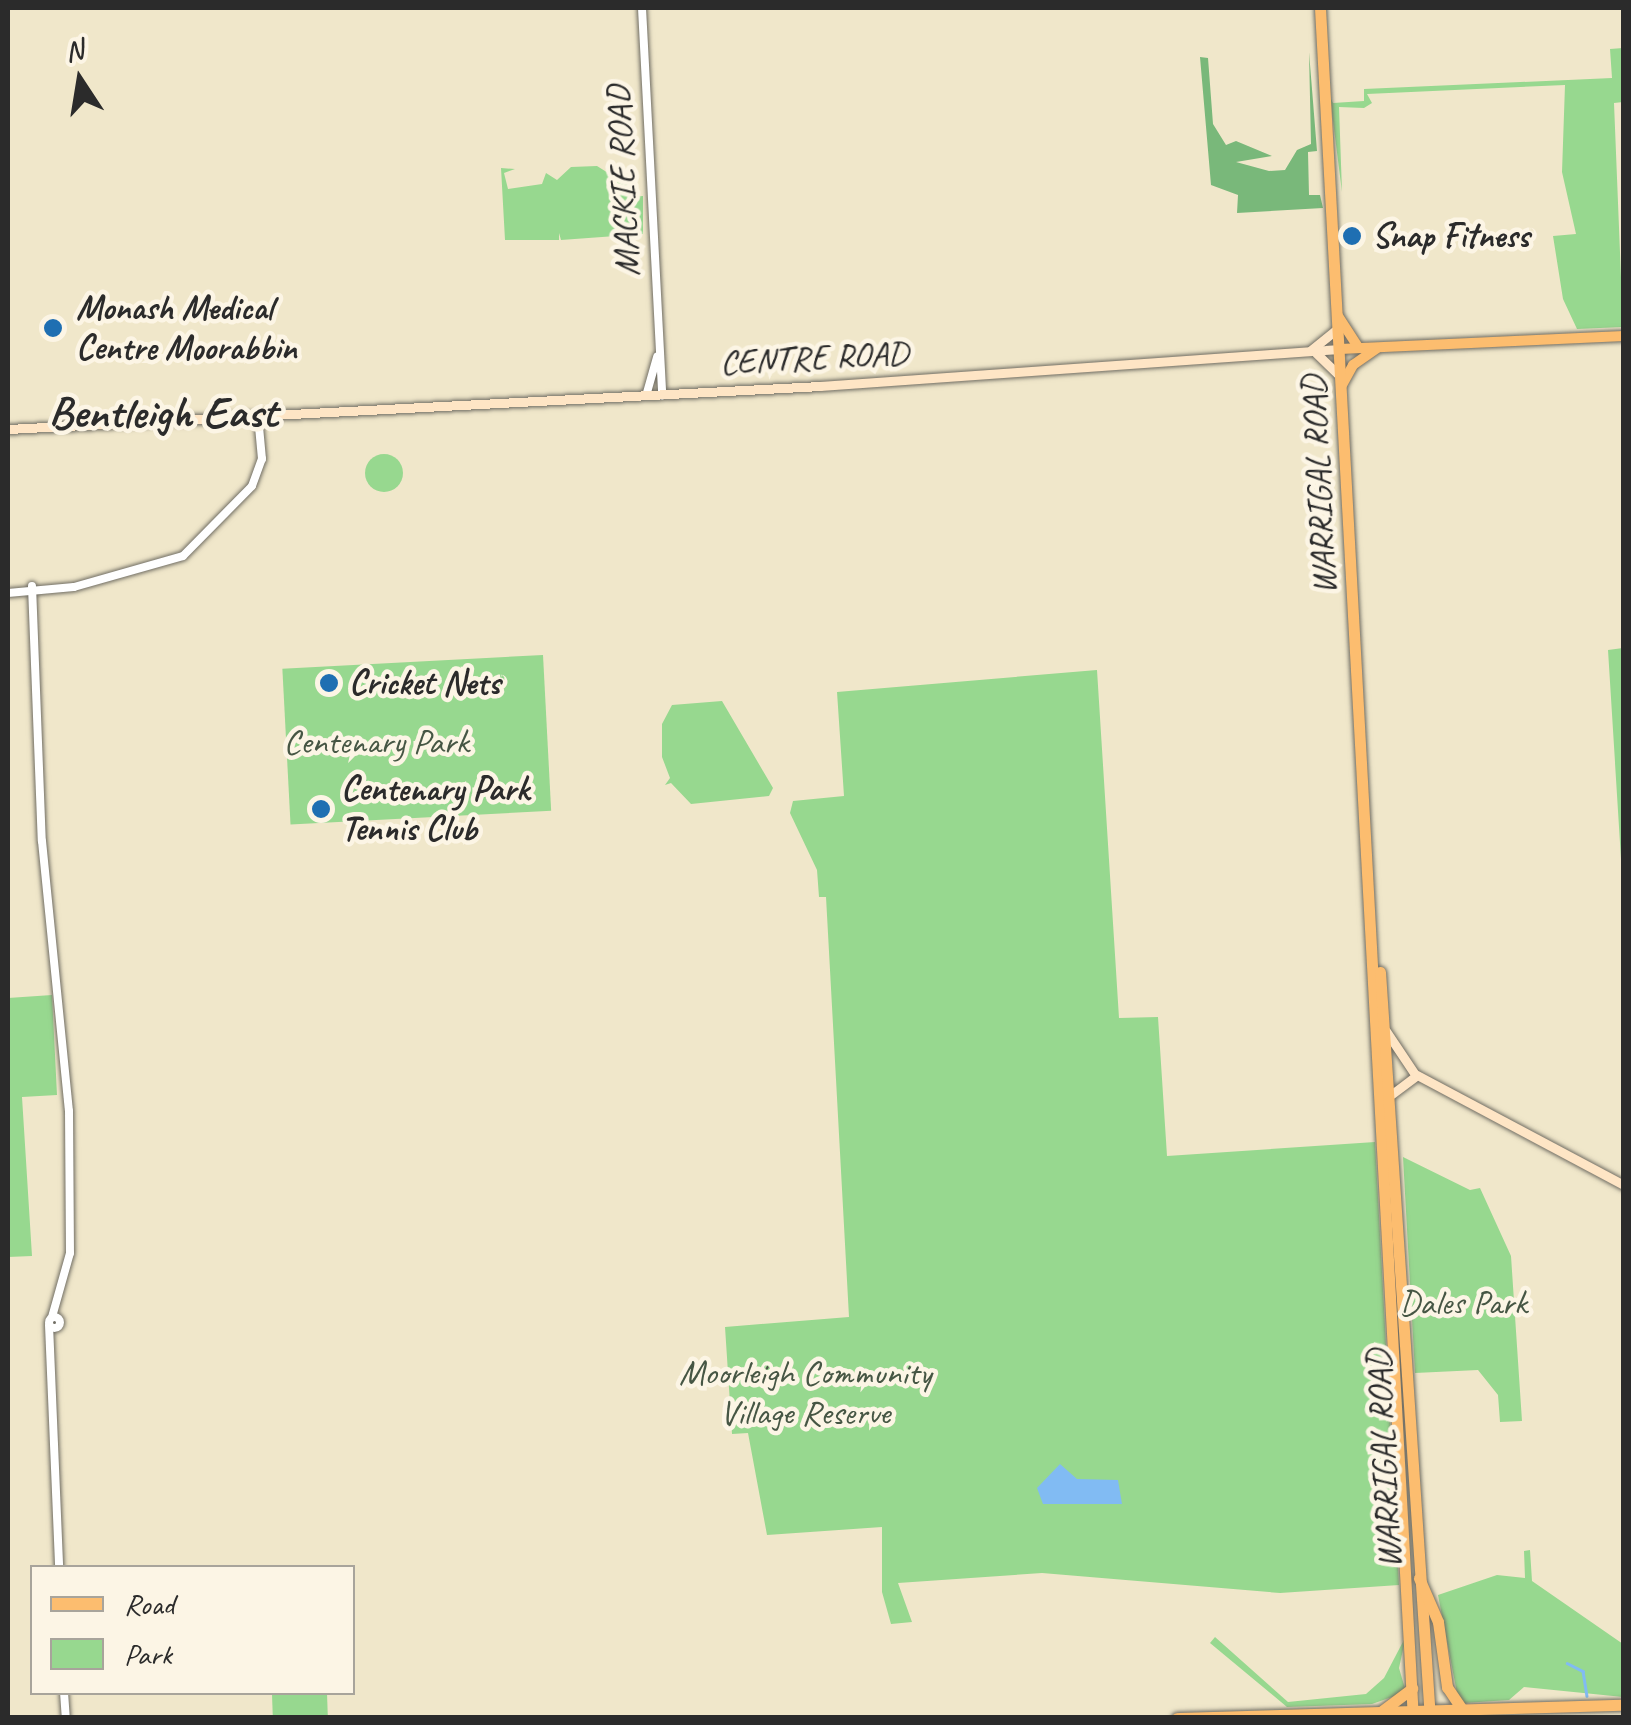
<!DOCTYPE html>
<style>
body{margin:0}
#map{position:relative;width:1631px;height:1725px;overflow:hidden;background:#f0e7ca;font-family:Caveat,sans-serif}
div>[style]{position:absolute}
.green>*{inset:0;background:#97d88f;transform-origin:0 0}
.round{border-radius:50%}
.forest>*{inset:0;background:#79b87a}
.water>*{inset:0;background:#81bbf3}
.stream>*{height:2.5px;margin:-1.25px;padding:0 1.25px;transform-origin:1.25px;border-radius:1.25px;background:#81bbf3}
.roads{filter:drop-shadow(0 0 2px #706d63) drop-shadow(0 0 2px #706d63)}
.tertiary>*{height:8px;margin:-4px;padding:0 4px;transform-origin:4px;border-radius:4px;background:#fff}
.tertiary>.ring{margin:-4px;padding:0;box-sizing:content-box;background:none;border:8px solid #fff;border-radius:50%}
.secondary>*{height:9px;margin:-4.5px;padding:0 4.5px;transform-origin:4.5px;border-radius:4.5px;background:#fee5c5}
.primary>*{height:10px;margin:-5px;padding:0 5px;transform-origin:5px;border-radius:5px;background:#fcbd6f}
.trunk>*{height:11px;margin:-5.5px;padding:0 5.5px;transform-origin:5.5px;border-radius:5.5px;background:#fcbd6f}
.dots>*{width:28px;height:28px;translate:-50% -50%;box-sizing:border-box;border:5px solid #fcf5e5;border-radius:50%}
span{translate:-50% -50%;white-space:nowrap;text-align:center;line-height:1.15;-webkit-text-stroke:9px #fcf5e5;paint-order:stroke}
.street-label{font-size:35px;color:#2b2b2b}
.poi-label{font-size:35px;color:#2b2b2b;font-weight:700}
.left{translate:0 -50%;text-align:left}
.park-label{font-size:35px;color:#465644}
.district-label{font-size:45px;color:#2b2b2b;font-weight:700}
.frame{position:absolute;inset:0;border:10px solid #2b2b2b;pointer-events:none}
.legend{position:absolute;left:30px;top:1565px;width:325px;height:130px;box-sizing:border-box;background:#fcf5e5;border:2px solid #a8a49b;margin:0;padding:12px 18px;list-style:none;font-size:30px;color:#2b2b2b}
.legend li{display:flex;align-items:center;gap:20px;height:50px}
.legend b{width:50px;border:2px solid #a8a49b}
.north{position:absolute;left:30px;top:30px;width:100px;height:100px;-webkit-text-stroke:8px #fcf5e5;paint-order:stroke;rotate:348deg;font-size:28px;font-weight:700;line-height:40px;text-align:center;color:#2b2b2b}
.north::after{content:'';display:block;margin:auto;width:35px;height:45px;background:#2b2b2b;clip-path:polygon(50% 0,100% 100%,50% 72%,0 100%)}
</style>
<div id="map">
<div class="green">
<div style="clip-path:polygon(1623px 48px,1623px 102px,1614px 103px,1623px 327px,1577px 329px,1563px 299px,1553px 236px,1576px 234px,1562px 172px,1565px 85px,1367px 94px,1372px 103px,1364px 108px,1339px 107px,1342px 192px,1330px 97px,1333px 103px,1364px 101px,1364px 89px,1612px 78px,1610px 49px)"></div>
<div style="clip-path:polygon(597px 166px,613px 176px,628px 172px,630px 197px,643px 196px,643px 234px,561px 240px,559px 233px,559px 240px,505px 240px,501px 168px,515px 169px,504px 173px,508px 189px,542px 184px,546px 173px,557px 180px,571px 167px)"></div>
<div class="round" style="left:365px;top:454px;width:38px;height:38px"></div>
<div style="clip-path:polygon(1623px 648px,1624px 648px,1623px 891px,1608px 650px)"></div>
<div style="left:543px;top:655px;width:156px;height:261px;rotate:87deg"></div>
<div style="clip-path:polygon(1097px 670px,1119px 1018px,1158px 1017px,1167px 1156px,1375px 1142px,1399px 1585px,1280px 1593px,1042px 1573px,898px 1583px,912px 1622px,891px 1624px,882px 1592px,882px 1527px,767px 1535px,748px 1433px,732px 1434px,725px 1327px,849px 1317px,826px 897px,819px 897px,817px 870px,790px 813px,793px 801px,844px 796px,837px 692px)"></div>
<div style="clip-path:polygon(722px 701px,773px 788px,769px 796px,691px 804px,671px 783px,665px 785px,670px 778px,662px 757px,662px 724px,672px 705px)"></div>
<div style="clip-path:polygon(52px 995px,57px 1095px,22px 1097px,32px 1256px,8px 1257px,8px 998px)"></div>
<div style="clip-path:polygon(1403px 1157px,1470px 1190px,1480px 1188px,1511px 1256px,1522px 1421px,1500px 1422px,1498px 1395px,1478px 1370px,1415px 1373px)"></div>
<div style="clip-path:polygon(1530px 1550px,1532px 1581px,1623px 1644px,1623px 1697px,1524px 1687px,1509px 1700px,1464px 1703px,1457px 1693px,1438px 1595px,1497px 1575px,1525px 1578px,1524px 1551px)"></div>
<div style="clip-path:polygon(1406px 1636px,1399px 1668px,1406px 1692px,1372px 1704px,1287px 1707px,1210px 1643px,1215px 1637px,1288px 1702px,1366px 1694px,1384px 1678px)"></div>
<div style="left:327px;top:1693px;width:24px;height:55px;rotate:88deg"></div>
</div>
<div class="forest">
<div style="clip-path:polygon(1309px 52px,1317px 151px,1308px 152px,1309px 195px,1320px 195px,1323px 208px,1237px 213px,1238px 195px,1211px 185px,1200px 57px,1208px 58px,1213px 124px,1226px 145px,1236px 141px,1272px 156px,1236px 162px,1269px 171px,1285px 170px,1297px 150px,1311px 144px)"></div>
</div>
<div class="water">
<div style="clip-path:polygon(1060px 1464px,1077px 1479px,1118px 1480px,1122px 1504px,1043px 1504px,1037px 1488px)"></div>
</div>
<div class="stream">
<div style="left:1567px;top:1663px;width:18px;rotate:27deg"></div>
<div style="left:1583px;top:1671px;width:25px;rotate:81deg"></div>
</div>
<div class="roads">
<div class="tertiary">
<div style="left:642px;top:8px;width:388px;rotate:87deg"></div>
<div style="left:646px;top:396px;width:41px;rotate:-74.2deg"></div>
<div style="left:32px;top:586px;width:255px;rotate:87.8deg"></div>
<div style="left:42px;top:841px;width:271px;rotate:84.3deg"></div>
<div style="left:69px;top:1111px;width:142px;rotate:89.6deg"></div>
<div style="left:70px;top:1253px;width:66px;rotate:105.7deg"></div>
<div style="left:8px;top:593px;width:66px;rotate:-5.2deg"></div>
<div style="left:74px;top:587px;width:113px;rotate:-15.9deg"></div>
<div style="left:183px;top:556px;width:98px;rotate:-45.4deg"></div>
<div style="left:252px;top:486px;width:29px;rotate:-70deg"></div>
<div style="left:262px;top:459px;width:43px;rotate:-95.3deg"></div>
<div class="ring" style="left:48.5px;top:1316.5px;width:3px;height:3px"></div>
<div style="left:49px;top:1325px;width:243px;rotate:87.6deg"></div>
<div style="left:64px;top:1692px;width:26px;rotate:86deg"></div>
</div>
<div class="secondary">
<div style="left:1311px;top:350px;width:33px;rotate:-39deg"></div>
<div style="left:1316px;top:353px;width:33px;rotate:44deg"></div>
<div style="left:8px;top:429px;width:813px;rotate:-3.03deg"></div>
<div style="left:820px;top:386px;width:521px;rotate:-4.07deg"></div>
<div style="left:1386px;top:1031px;width:50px;rotate:56.3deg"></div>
<div style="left:1392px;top:1094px;width:31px;rotate:-37deg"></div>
<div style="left:1417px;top:1075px;width:234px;rotate:28deg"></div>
</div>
<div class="primary">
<div style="left:1338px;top:316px;width:38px;rotate:57deg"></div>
<div style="left:1340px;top:349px;width:284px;rotate:-2.6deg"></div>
<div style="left:1342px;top:385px;width:23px;rotate:-61deg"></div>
<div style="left:1353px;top:365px;width:29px;rotate:-35deg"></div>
</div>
<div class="trunk">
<div style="left:1320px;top:8px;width:1713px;rotate:86.89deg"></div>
<div style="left:1380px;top:972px;width:748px;rotate:86.17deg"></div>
<div style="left:1419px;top:1578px;width:48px;rotate:66.6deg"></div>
<div style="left:1438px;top:1622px;width:66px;rotate:82.1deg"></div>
<div style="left:1447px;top:1687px;width:27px;rotate:56deg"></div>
<div style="left:1382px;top:1711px;width:38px;rotate:-37deg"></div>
<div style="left:1177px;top:1718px;width:447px;rotate:-1.7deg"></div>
</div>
</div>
<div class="dots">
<div style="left:1352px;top:236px;background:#1f6fb2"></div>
<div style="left:53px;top:328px;background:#1f6fb2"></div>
<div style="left:329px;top:683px;background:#1f6fb2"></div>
<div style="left:321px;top:809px;background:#1f6fb2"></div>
</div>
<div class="street-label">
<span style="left:623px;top:181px;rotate:-93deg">MACKIE ROAD</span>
<span style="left:814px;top:358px;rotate:-3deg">CENTRE ROAD</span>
<span style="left:1319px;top:485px;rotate:-93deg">WARRIGAL ROAD</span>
<span style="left:1384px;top:1459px;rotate:-93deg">WARRIGAL ROAD</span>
</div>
<div class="poi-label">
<span class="left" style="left:1372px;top:236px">Snap Fitness</span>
<span class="left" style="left:76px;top:328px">Monash Medical<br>Centre Moorabbin</span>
<span class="left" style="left:349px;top:683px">Cricket Nets</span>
<span class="left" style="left:341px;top:809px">Centenary Park<br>Tennis Club</span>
</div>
<div class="park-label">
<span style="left:376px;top:742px">Centenary Park</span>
<span style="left:1463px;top:1303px">Dales Park</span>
<span style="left:805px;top:1393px">Moorleigh Community<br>Village Reserve</span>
</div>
<div class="district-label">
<span style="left:163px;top:413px">Bentleigh East</span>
</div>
<div class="frame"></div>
<ul class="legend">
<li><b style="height:12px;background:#fcbd6f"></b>Road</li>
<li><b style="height:28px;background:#97d88f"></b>Park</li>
</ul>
<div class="north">N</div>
</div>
